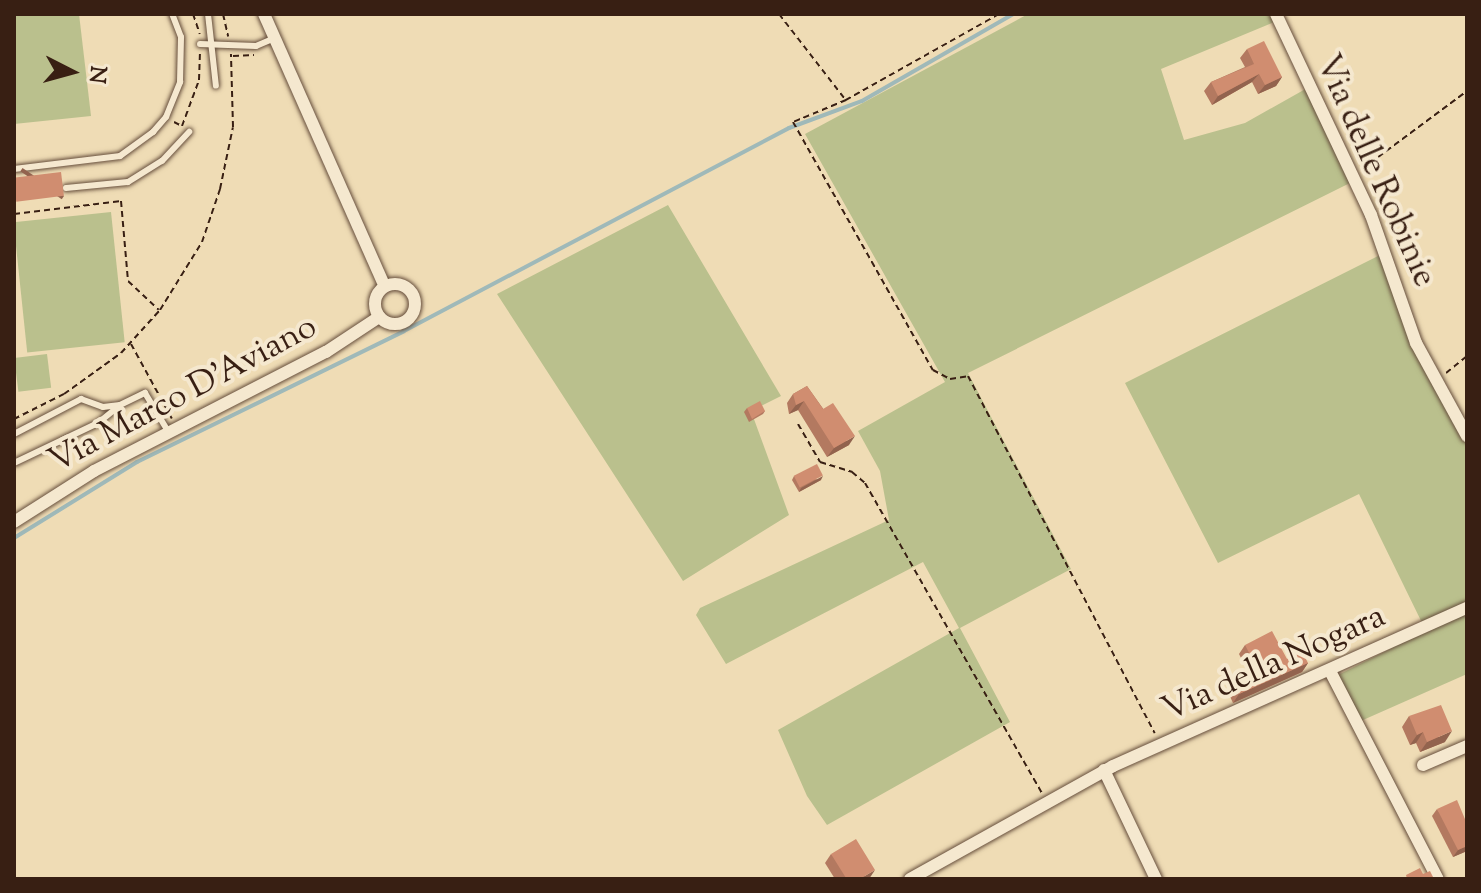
<!DOCTYPE html>
<style>
body{margin:0}
#map{position:relative;width:1481px;height:893px;overflow:hidden;background:#efdcb5;font-family:"Sorts Mill Goudy",serif}
div>[style]{position:absolute}
.green>*{inset:0;background:#bac08d;transform-origin:0 0}
.stream>*{height:4px;margin:-2px;padding:0 2px;transform-origin:2px;border-radius:2px;background:#9fb9b9}
.path>*{height:2px;margin-top:-1px;transform-origin:0;background:repeating-linear-gradient(90deg,#381f13 0 6px,transparent 0 10px)}
.roads{filter:drop-shadow(0 0 2px #664e3c) drop-shadow(0 0 2px #664e3c)}
.lane>*{height:6px;margin:-3px;padding:0 3px;transform-origin:3px;border-radius:3px;background:#f5e8cf}
.street>*{height:12px;margin:-6px;padding:0 6px;transform-origin:6px;border-radius:6px;background:#f5e8cf}
.street>.ring{margin:-6px;padding:0;box-sizing:content-box;background:none;border:12px solid #f5e8cf;border-radius:50%}
.wall>*{inset:0;background:#b37960}
.shaded-wall>*{inset:0;background:#92634e;transform-origin:0 0}
.building>*{inset:0;background:#d08d70;transform-origin:0 0}
span{translate:-50% -50%;white-space:nowrap;text-align:center;line-height:1.15;-webkit-text-stroke:8px #f5e8cf;paint-order:stroke}
.street-label{font-size:34px;color:#381f13}
.frame{position:absolute;inset:0;border:16px solid #381f13;pointer-events:none}
.north{position:absolute;left:32px;top:32px;width:80px;height:80px;-webkit-text-stroke:6px #f5e8cf;paint-order:stroke;rotate:96deg;font-size:22px;font-weight:700;line-height:32px;text-align:center;color:#381f13}
.north::after{content:'';display:block;margin:auto;width:28px;height:36px;background:#381f13;clip-path:polygon(50% 0,100% 100%,50% 72%,0 100%)}
</style>
<div id="map">
<div class="green">
<div style="clip-path:polygon(14px 14px,79px 14px,91px 116px,14px 124px)"></div>
<div style="clip-path:polygon(1028px 14px,1276px 14px,1279px 20px,1161px 69px,1184px 140px,1245px 123px,1309px 87px,1354px 181px,968px 373px,1071px 569px,960px 628px,1010px 722px,827px 825px,807px 796px,778px 730px,959px 628px,923px 562px,726px 664px,696px 615px,700px 608px,889px 520px,880px 471px,858px 431px,945px 382px,805px 134px)"></div>
<div style="clip-path:polygon(668px 205px,781px 396px,751px 411px,789px 515px,683px 581px,497px 294px)"></div>
<div style="left:111px;top:212px;width:131px;height:98px;rotate:84deg"></div>
<div style="clip-path:polygon(1386px 252px,1408px 324px,1467px 441px,1467px 674px,1354px 724px,1334px 677px,1426px 631px,1359px 494px,1218px 563px,1125px 383px)"></div>
<div style="left:47px;top:354px;width:34px;height:33px;rotate:83deg"></div>
</div>
<div class="stream">
<div style="left:14px;top:538px;width:145px;rotate:-31.7deg"></div>
<div style="left:137px;top:462px;width:297px;rotate:-26.1deg"></div>
<div style="left:404px;top:331px;width:435px;rotate:-27.8deg"></div>
<div style="left:789px;top:128px;width:78px;rotate:-20.3deg"></div>
<div style="left:862px;top:101px;width:174px;rotate:-29.9deg"></div>
</div>
<div class="path">
<div style="left:193px;top:14px;width:21px;rotate:71deg"></div>
<div style="left:223px;top:14px;width:23px;rotate:77deg"></div>
<div style="left:779px;top:14px;width:108px;rotate:52.2deg"></div>
<div style="left:999px;top:14px;width:176px;rotate:150.7deg"></div>
<div style="left:846px;top:100px;width:57px;rotate:157.5deg"></div>
<div style="left:793px;top:122px;width:285px;rotate:60.6deg"></div>
<div style="left:933px;top:370px;width:19px;rotate:28deg"></div>
<div style="left:950px;top:379px;width:18px;rotate:-9deg"></div>
<div style="left:968px;top:376px;width:403px;rotate:62.4deg"></div>
<div style="left:233px;top:56px;width:21px;rotate:-3deg"></div>
<div style="left:174px;top:122px;width:9px;rotate:27deg"></div>
<div style="left:182px;top:126px;width:49px;rotate:-69.7deg"></div>
<div style="left:199px;top:80px;width:28px;rotate:-88deg"></div>
<div style="left:1362px;top:169px;width:131px;rotate:-36.6deg"></div>
<div style="left:14px;top:214px;width:108px;rotate:-6.9deg"></div>
<div style="left:121px;top:201px;width:80px;rotate:85deg"></div>
<div style="left:128px;top:281px;width:42px;rotate:43.1deg"></div>
<div style="left:131px;top:344px;width:85px;rotate:61.3deg"></div>
<div style="left:1446px;top:373px;width:27px;rotate:-39deg"></div>
<div style="left:14px;top:419px;width:56px;rotate:-26.6deg"></div>
<div style="left:64px;top:394px;width:70px;rotate:-35.7deg"></div>
<div style="left:121px;top:353px;width:58px;rotate:-47.8deg"></div>
<div style="left:160px;top:310px;width:80px;rotate:-58.3deg"></div>
<div style="left:202px;top:242px;width:56px;rotate:-71.2deg"></div>
<div style="left:220px;top:189px;width:63px;rotate:-78.2deg"></div>
<div style="left:233px;top:127px;width:73px;rotate:-91.6deg"></div>
<div style="left:798px;top:424px;width:44px;rotate:59.9deg"></div>
<div style="left:820px;top:462px;width:34px;rotate:17deg"></div>
<div style="left:852px;top:472px;width:17px;rotate:40deg"></div>
<div style="left:865px;top:483px;width:357px;rotate:60.3deg"></div>
</div>
<div class="roads">
<div class="lane">
<div style="left:208px;top:14px;width:72px;rotate:83.7deg"></div>
<div style="left:200px;top:44px;width:56px;rotate:2deg"></div>
<div style="left:256px;top:46px;width:21px;rotate:-23deg"></div>
<div style="left:14px;top:169px;width:107px;rotate:-7deg"></div>
<div style="left:120px;top:156px;width:41px;rotate:-36deg"></div>
<div style="left:153px;top:132px;width:20px;rotate:-49deg"></div>
<div style="left:166px;top:117px;width:38px;rotate:-68deg"></div>
<div style="left:180px;top:82px;width:45px;rotate:-88.7deg"></div>
<div style="left:181px;top:37px;width:25px;rotate:-111deg"></div>
<div style="left:66px;top:188px;width:62px;rotate:-5.5deg"></div>
<div style="left:128px;top:182px;width:40px;rotate:-32deg"></div>
<div style="left:162px;top:161px;width:40px;rotate:-47deg"></div>
<div style="left:14px;top:434px;width:76px;rotate:-27.6deg"></div>
<div style="left:81px;top:399px;width:23px;rotate:20deg"></div>
<div style="left:103px;top:407px;width:17px;rotate:-7deg"></div>
<div style="left:120px;top:405px;width:28px;rotate:-26deg"></div>
<div style="left:145px;top:393px;width:47px;rotate:59deg"></div>
<div style="left:14px;top:463px;width:93px;rotate:-25.5deg"></div>
<div style="left:98px;top:423px;width:27px;rotate:-39deg"></div>
</div>
<div class="street">
<div style="left:264px;top:14px;width:296px;rotate:66.1deg"></div>
<div style="left:1276px;top:14px;width:222px;rotate:64.7deg"></div>
<div style="left:1371px;top:215px;width:136px;rotate:70.6deg"></div>
<div style="left:1416px;top:343px;width:106px;rotate:61.3deg"></div>
<div class="ring" style="left:375px;top:284px;width:28px;height:28px"></div>
<div style="left:14px;top:522px;width:95px;rotate:-32.5deg"></div>
<div style="left:94px;top:471px;width:261px;rotate:-27.2deg"></div>
<div style="left:326px;top:352px;width:64px;rotate:-33.4deg"></div>
<div style="left:1330px;top:671px;width:234px;rotate:62.6deg"></div>
<div style="left:1423px;top:765px;width:48px;rotate:-23.4deg"></div>
<div style="left:1104px;top:770px;width:121px;rotate:64.5deg"></div>
<div style="left:910px;top:879px;width:232px;rotate:-29.1deg"></div>
<div style="left:1113px;top:766px;width:388px;rotate:-24.1deg"></div>
</div>
</div>
<div class="wall">
<div style="clip-path:polygon(1247px 49px,1282px 77px,1276px 86px,1258px 94px,1252px 82px,1212px 105px,1204px 91px,1211px 82px,1245px 67px,1240px 58px)"></div>
<div style="clip-path:polygon(807px 386px,849px 445px,827px 457px,798px 410px,789px 414px,787px 403px,793px 394px)"></div>
<div style="clip-path:polygon(747px 408px,765px 411px,763px 414px,749px 422px,744px 412px)"></div>
<div style="clip-path:polygon(794px 476px,821px 480px,799px 492px,792px 480px)"></div>
<div style="clip-path:polygon(1245px 645px,1287px 659px,1308px 663px,1302px 672px,1233px 703px,1227px 690px,1233px 682px,1249px 674px,1239px 654px)"></div>
<div style="clip-path:polygon(1409px 716px,1445px 742px,1420px 752px,1416px 743px,1410px 745px,1402px 727px)"></div>
<div style="clip-path:polygon(1437px 809px,1467px 851px,1453px 857px,1432px 816px)"></div>
<div style="clip-path:polygon(831px 854px,868px 879px,835px 879px,825px 863px)"></div>
</div>
<div class="shaded-wall">
<div style="clip-path:polygon(1259px 74px,1252px 82px,1212px 105px,1218px 96px)"></div>
<div style="clip-path:polygon(1282px 77px,1276px 86px,1258px 94px,1265px 85px)"></div>
<div style="left:64px;top:196px;width:4px;height:50px;rotate:124deg"></div>
<div style="clip-path:polygon(804px 401px,798px 410px,789px 414px,796px 405px)"></div>
<div style="clip-path:polygon(855px 436px,849px 445px,827px 457px,834px 448px)"></div>
<div style="clip-path:polygon(823px 476px,821px 480px,799px 492px,801px 488px)"></div>
<div style="clip-path:polygon(1308px 663px,1302px 672px,1233px 703px,1239px 694px)"></div>
<div style="clip-path:polygon(1452px 731px,1445px 742px,1420px 752px,1427px 742px)"></div>
<div style="clip-path:polygon(1423px 732px,1416px 743px,1410px 745px,1417px 735px)"></div>
<div style="clip-path:polygon(1467px 846px,1467px 851px,1453px 857px,1458px 850px)"></div>
<div style="clip-path:polygon(875px 870px,869px 879px,861px 879px,863px 877px)"></div>
</div>
<div class="building">
<div style="clip-path:polygon(1264px 41px,1282px 77px,1265px 85px,1259px 74px,1218px 96px,1211px 82px,1254px 64px,1247px 49px)"></div>
<div style="left:61px;top:172px;width:24px;height:48px;rotate:83deg"></div>
<div style="clip-path:polygon(807px 386px,823px 409px,833px 403px,855px 436px,834px 448px,804px 401px,796px 405px,793px 394px)"></div>
<div style="clip-path:polygon(760px 401px,765px 411px,752px 419px,747px 408px)"></div>
<div style="left:817px;top:464px;width:13px;height:26px;rotate:63deg"></div>
<div style="clip-path:polygon(1272px 631px,1287px 659px,1302px 651px,1308px 663px,1239px 694px,1233px 682px,1258px 670px,1245px 645px)"></div>
<div style="clip-path:polygon(1441px 705px,1452px 731px,1427px 742px,1423px 732px,1417px 735px,1409px 716px)"></div>
<div style="clip-path:polygon(1457px 800px,1467px 824px,1467px 846px,1458px 850px,1437px 809px)"></div>
<div style="clip-path:polygon(856px 839px,875px 870px,863px 877px,864px 879px,844px 879px,846px 878px,831px 854px)"></div>
<div style="clip-path:polygon(1420px 868px,1423px 874px,1430px 871px,1434px 879px,1407px 879px,1406px 875px)"></div>
</div>
<div class="street-label">
<span style="left:1375px;top:171px;rotate:66deg">Via delle Robinie</span>
<span style="left:183px;top:395px;rotate:-28deg">Via Marco D'Aviano</span>
<span style="left:1274px;top:664px;rotate:-24deg">Via della Nogara</span>
</div>
<div class="frame"></div>
<div class="north">N</div>
</div>
